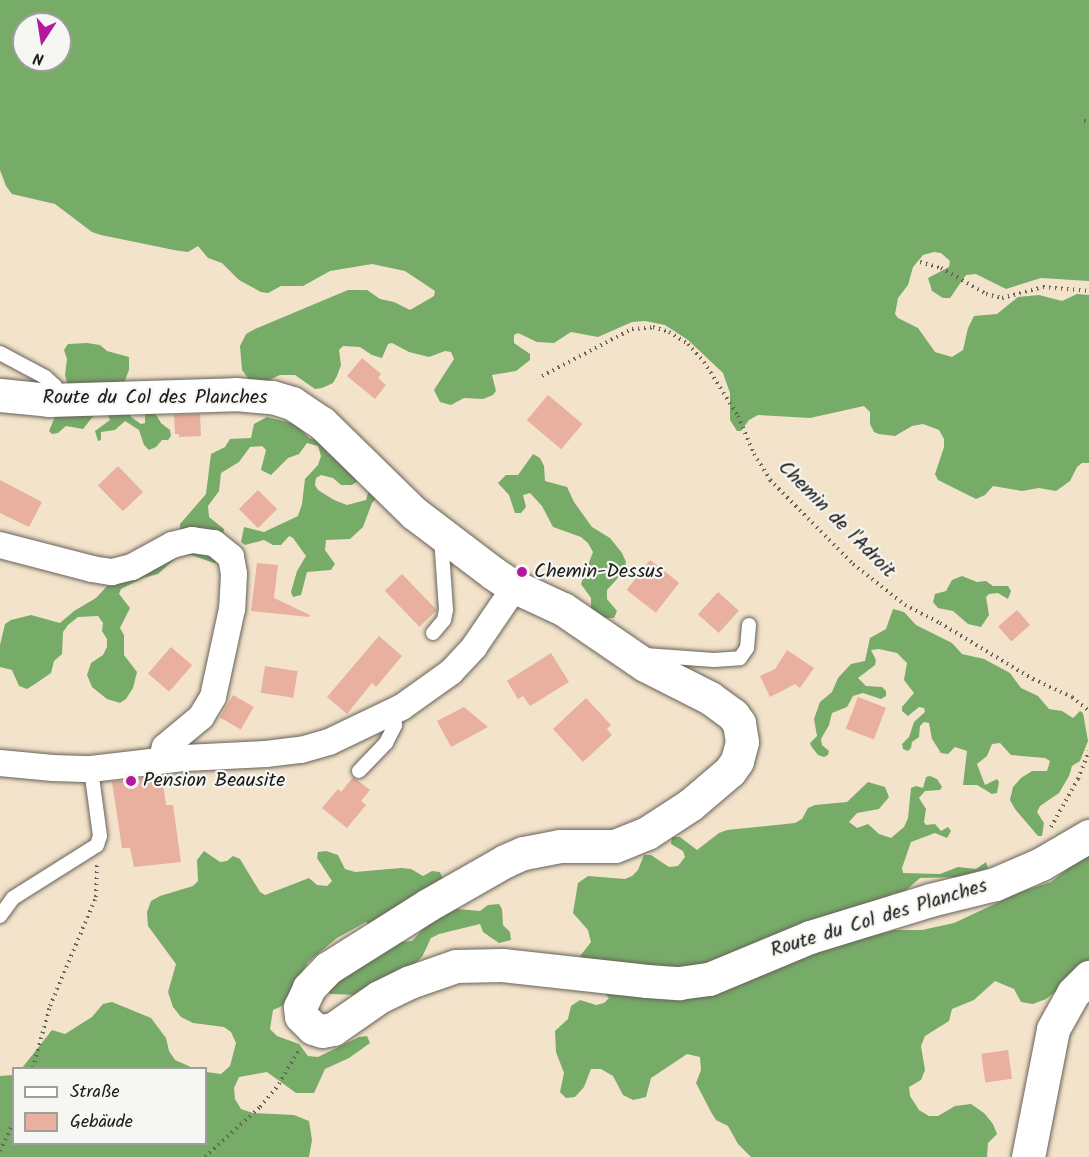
<!DOCTYPE html>
<meta charset="utf-8">
<style>
body{margin:0}
#map{position:relative;width:1089px;height:1157px;overflow:hidden;background:#f3e3cb;font-family:Kalam,sans-serif}
div>[style]{position:absolute}
.forest>*{inset:0;background:#77ab68}
.building>*{inset:0;background:#e9af9f;transform-origin:0 0}
.path>*{height:4px;margin-top:-2px;transform-origin:0;background:repeating-linear-gradient(90deg,#676259 0 1.5px,transparent 0 6px)}
.roads{filter:drop-shadow(0 0 2px #676259) drop-shadow(0 0 2px #676259)}
.lane>*{height:14px;margin:-7px;padding:0 7px;transform-origin:7px;border-radius:7px;background:#fff}
.street>*{height:26px;margin:-13px;padding:0 13px;transform-origin:13px;border-radius:13px;background:#fff}
.secondary>*{height:33px;margin:-16.5px;padding:0 16.5px;transform-origin:16.5px;border-radius:16.5px;background:#fff}
.dots>*{width:16px;height:16px;translate:-50% -50%;box-sizing:border-box;border:3px solid #f6f6f2;border-radius:50%}
span{translate:-50% -50%;white-space:nowrap;text-align:center;line-height:1.15;-webkit-text-stroke:4.5px #f6f6f2;paint-order:stroke}
.street-label{font-size:20px;color:#1c1c1c}
.poi-label{font-size:20px;color:#1c1c1c}
.left{translate:0 -50%;text-align:left}
.legend{position:absolute;left:12px;top:1067px;width:195px;height:78px;box-sizing:border-box;background:#f6f6f2;border:2px solid #9f9f9c;margin:0;padding:8px 10px;list-style:none;font-size:18px;color:#1c1c1c}
.legend li{display:flex;align-items:center;gap:12px;height:30px}
.legend b{width:30px;border:2px solid #9f9f9c}
.north{position:absolute;left:12px;top:12px;width:60px;height:60px;box-sizing:border-box;background:#f6f6f2;border:2px solid #9f9f9c;border-radius:50%;rotate:192deg;font-size:16px;font-weight:700;line-height:24px;text-align:center;color:#1c1c1c}
.north::after{content:'';display:block;margin:auto;width:21px;height:27px;background:#b5179e;clip-path:polygon(50% 0,100% 100%,50% 72%,0 100%)}
</style>
<div id="map">
<div class="forest">
<div style="clip-path:polygon(evenodd,0 0,1089px 0,1089px 281px,1041px 278px,1006px 289px,976px 274px,966px 275px,950px 298px,943px 298px,932px 291px,928px 278px,949px 267px,950px 261px,941px 253px,934px 252px,923px 255px,913px 267px,908px 285px,898px 298px,895px 314px,898px 318px,918px 328px,935px 352px,952px 357px,963px 350px,968px 328px,974px 316px,997px 314px,1018px 297px,1039px 295px,1062px 301px,1077px 294px,1089px 295px,1089px 463px,1082px 463px,1077px 467px,1070px 481px,1056px 491px,1039px 488px,1022px 491px,993px 486px,985px 495px,976px 499px,938px 480px,935px 474px,944px 447px,944px 439px,939px 430px,923px 424px,912px 426px,895px 436px,879px 434px,874px 432px,870px 424px,870px 412px,864px 406px,810px 418px,758px 415px,749px 420px,741px 431px,737px 431px,730px 420px,730px 393px,723px 373px,688px 340px,665px 325px,645px 321px,632px 322px,598px 337px,571px 332px,554px 343px,537px 342px,518px 333px,514px 335px,514px 343px,530px 354px,530px 360px,516px 371px,492px 375px,496px 391px,493px 395px,483px 399px,464px 398px,451px 405px,440px 402px,434px 390px,454px 359px,451px 352px,445px 351px,429px 357px,409px 352px,392px 343px,388px 344px,382px 358px,372px 355px,360px 347px,343px 346px,339px 350px,341px 365px,337px 376px,333px 383px,322px 388px,315px 389px,295px 375px,280px 375px,263px 383px,250px 381px,242px 370px,240px 346px,246px 334px,255px 329px,348px 290px,367px 290px,380px 299px,394px 302px,410px 310px,434px 296px,435px 291px,405px 271px,372px 264px,330px 271px,303px 286px,281px 286px,268px 293px,261px 292px,239px 280px,222px 263px,208px 258px,198px 246px,188px 252px,174px 250px,101px 235px,92px 232px,55px 204px,12px 194px,6px 186px,0 170px,0 0,24px 24px,60px 24px,60px 60px,24px 60px,24px 24px)"></div>
<div style="clip-path:polygon(87px 343px,100px 345px,107px 351px,129px 357px,129px 370px,121px 391px,131px 417px,141px 424px,145px 423px,145px 414px,155px 413px,161px 423px,170px 430px,171px 436px,168px 440px,162px 440px,156px 447px,149px 450px,144px 445px,139px 430px,125px 421px,115px 430px,101px 432px,101px 440px,98px 441px,95px 431px,110px 420px,107px 413px,95px 414px,83px 429px,66px 426px,58px 433px,52px 434px,49px 431px,68px 386px,65px 375px,67px 359px,64px 350px,68px 344px)"></div>
<div style="clip-path:polygon(267px 417px,296px 424px,309px 438px,319px 441px,328px 453px,338px 458px,342px 466px,357px 478px,358px 481px,352px 485px,341px 485px,333px 478px,321px 475px,316px 478px,315px 485px,318px 490px,334px 500px,347px 505px,366px 500px,369px 490px,380px 494px,372px 503px,363px 527px,350px 539px,326px 540px,325px 550px,335px 564px,331px 570px,307px 572px,301px 595px,293px 597px,291px 592px,297px 571px,306px 556px,293px 538px,289px 536px,281px 545px,273px 545px,264px 540px,245px 545px,241px 542px,244px 527px,264px 532px,298px 516px,302px 504px,305px 479px,318px 465px,321px 456px,318px 446px,307px 443px,299px 454px,288px 458px,271px 475px,261px 470px,266px 450px,262px 446px,250px 447px,239px 462px,221px 473px,219px 491px,208px 506px,209px 517px,224px 529px,219px 562px,214px 563px,191px 555px,178px 556px,158px 574px,143px 578px,121px 589px,119px 594px,130px 608px,120px 628px,124px 635px,124px 655px,137px 672px,133px 688px,126px 699px,120px 703px,107px 699px,92px 687px,87px 675px,91px 663px,103px 655px,107px 647px,107px 639px,102px 631px,103px 623px,98px 616px,78px 617px,68px 625px,63px 632px,62px 654px,54px 661px,51px 673px,35px 684px,27px 689px,19px 686px,12px 670px,0 667px,0 645px,5px 624px,11px 620px,31px 615px,60px 623px,74px 611px,96px 598px,109px 584px,180px 536px,180px 524px,206px 494px,211px 454px,225px 447px,230px 439px,251px 438px,254px 424px)"></div>
<div style="clip-path:polygon(533px 454px,540px 458px,544px 466px,545px 481px,567px 487px,574px 502px,592px 527px,610px 538px,622px 553px,626px 562px,625px 570px,607px 590px,607px 599px,617px 611px,614px 618px,601px 618px,591px 610px,591px 598px,581px 584px,593px 552px,588px 543px,581px 537px,553px 527px,542px 506px,530px 493px,523px 495px,526px 507px,521px 513px,515px 513px,509px 495px,498px 483px,506px 475px,518px 475px)"></div>
<div style="clip-path:polygon(962px 576px,977px 582px,986px 581px,993px 586px,1008px 586px,1011px 591px,1008px 599px,998px 593px,989px 594px,986px 597px,989px 615px,981px 627px,968px 624px,953px 611px,938px 608px,933px 602px,935px 594px,946px 591px,952px 580px)"></div>
<div style="clip-path:polygon(893px 609px,904px 612px,916px 625px,952px 643px,962px 654px,984px 659px,1010px 673px,1021px 688px,1038px 696px,1049px 709px,1062px 711px,1073px 718px,1080px 711px,1083px 713px,1088px 741px,1080px 761px,1072px 766px,1069px 776px,1059px 793px,1040px 806px,1037px 812px,1044px 823px,1042px 836px,1038px 836px,1015px 809px,1010px 800px,1013px 787px,1021px 778px,1032px 771px,1047px 771px,1050px 761px,1045px 758px,1011px 755px,1000px 743px,992px 744px,987px 756px,977px 764px,985px 785px,997px 779px,999px 782px,997px 793px,992px 794px,977px 785px,963px 785px,967px 751px,955px 747px,948px 754px,941px 753px,932px 739px,929px 723px,924px 722px,920px 726px,919px 737px,912px 742px,911px 748px,908px 751px,903px 749px,902px 744px,909px 737px,914px 722px,925px 712px,924px 708px,919px 707px,908px 716px,902px 711px,902px 707px,914px 693px,904px 680px,907px 663px,897px 653px,879px 649px,871px 650px,876px 660px,875px 665px,858px 678px,866px 686px,882px 687px,886px 691px,886px 696px,881px 699px,863px 693px,853px 696px,847px 707px,832px 713px,829px 725px,821px 739px,822px 745px,829px 751px,828px 755px,824px 757px,818px 755px,811px 746px,810px 743px,817px 736px,814px 719px,820px 702px,832px 692px,838px 678px,851px 664px,865px 661px,870px 638px,886px 629px)"></div>
<div style="clip-path:polygon(930px 776px,937px 779px,942px 787px,940px 790px,925px 791px,919px 798px,926px 809px,924px 822px,926px 825px,935px 824px,941px 831px,948px 827px,951px 831px,947px 838px,935px 833px,911px 842px,902px 868px,903px 873px,940px 874px,958px 867px,976px 869px,986px 862px,988px 868px,960px 877px,920px 878px,905px 891px,892px 894px,863px 911px,858px 936px,868px 937px,895px 930px,922px 930px,954px 923px,1020px 892px,1051px 882px,1089px 852px,1089px 979px,1065px 984px,1046px 999px,1033px 1004px,1021px 1002px,1014px 989px,995px 981px,974px 1000px,952px 1009px,949px 1021px,925px 1036px,921px 1046px,925px 1070px,921px 1080px,909px 1087px,910px 1096px,919px 1110px,929px 1116px,938px 1116px,955px 1106px,971px 1104px,984px 1113px,993px 1124px,997px 1134px,988px 1143px,987px 1157px,751px 1157px,738px 1144px,728px 1126px,716px 1120px,711px 1112px,696px 1083px,701px 1070px,700px 1057px,687px 1054px,651px 1078px,646px 1097px,633px 1100px,623px 1095px,613px 1076px,601px 1069px,591px 1069px,584px 1087px,575px 1097px,566px 1098px,560px 1092px,564px 1073px,556px 1052px,555px 1031px,568px 1019px,571px 1006px,580px 1000px,596px 1005px,604px 1003px,609px 998px,578px 966px,577px 960px,591px 942px,588px 930px,573px 913px,578px 883px,588px 876px,625px 879px,632px 876px,638px 870px,644px 855px,651px 855px,669px 867px,678px 866px,685px 857px,683px 851px,671px 844px,672px 837px,680px 837px,697px 850px,719px 833px,727px 830px,795px 823px,802px 819px,808px 808px,815px 805px,847px 802px,868px 782px,885px 787px,889px 797px,879px 809px,857px 813px,849px 822px,857px 828px,868px 824px,879px 834px,891px 838px,904px 827px,908px 818px,911px 788px,916px 786px,923px 788px,926px 777px)"></div>
<div style="clip-path:polygon(204px 851px,220px 862px,227px 861px,233px 856px,240px 859px,260px 892px,265px 895px,309px 878px,317px 885px,327px 886px,332px 881px,317px 858px,318px 852px,326px 851px,338px 855px,345px 869px,355px 872px,401px 868px,411px 869px,423px 876px,432px 871px,440px 872px,443px 879px,397px 937px,403px 942px,412px 941px,430px 921px,444px 912px,457px 909px,480px 911px,488px 905px,499px 904px,502px 909px,503px 925px,510px 932px,511px 940px,499px 943px,483px 932px,480px 924px,439px 934px,431px 938px,422px 957px,412px 966px,357px 995px,330px 994px,325px 989px,381px 934px,366px 922px,337px 938px,308px 962px,287px 999px,282px 1006px,273px 1010px,270px 1029px,277px 1036px,299px 1044px,308px 1056px,318px 1057px,359px 1037px,367px 1036px,370px 1043px,349px 1058px,325px 1069px,314px 1093px,296px 1093px,267px 1072px,239px 1077px,234px 1088px,235px 1099px,241px 1109px,253px 1113px,294px 1115px,309px 1121px,312px 1140px,309px 1157px,0 1157px,0 1076px,13px 1075px,14px 1144px,206px 1144px,206px 1072px,221px 1074px,230px 1066px,236px 1043px,231px 1032px,224px 1027px,193px 1023px,181px 1017px,173px 1007px,168px 992px,176px 964px,148px 926px,147px 912px,151px 901px,160px 896px,193px 886px,198px 881px,197px 860px)"></div>
<div style="clip-path:polygon(112px 1002px,151px 1018px,166px 1038px,169px 1051px,175px 1060px,193px 1068px,22px 1068px,52px 1030px,65px 1034px,92px 1017px,103px 1004px)"></div>
</div>
<div class="building">
<div style="clip-path:polygon(362px 358px,381px 374px,378px 378px,386px 385px,375px 399px,347px 376px)"></div>
<div style="left:548px;top:395px;width:45px;height:33px;rotate:40deg"></div>
<div style="clip-path:polygon(200px 414px,201px 436px,179px 437px,179px 434px,175px 434px,174px 415px)"></div>
<div style="left:118px;top:466px;width:36px;height:28px;rotate:46deg"></div>
<div style="clip-path:polygon(0 480px,42px 502px,29px 527px,0 513px)"></div>
<div style="left:258px;top:490px;width:27px;height:27px;rotate:45deg"></div>
<div style="left:650px;top:560px;width:37px;height:38px;rotate:38deg"></div>
<div style="clip-path:polygon(257px 563px,278px 565px,274px 598px,310px 615px,309px 617px,251px 611px)"></div>
<div style="left:402px;top:574px;width:50px;height:24px;rotate:46deg"></div>
<div style="left:718px;top:592px;width:28px;height:30px;rotate:42deg"></div>
<div style="left:1017px;top:610px;width:20px;height:25px;rotate:49deg"></div>
<div style="clip-path:polygon(379px 636px,402px 656px,376px 687px,372px 683px,347px 714px,327px 697px)"></div>
<div style="left:171px;top:647px;width:28px;height:35px;rotate:41deg"></div>
<div style="clip-path:polygon(787px 650px,814px 668px,800px 688px,795px 684px,770px 697px,760px 676px,775px 669px)"></div>
<div style="clip-path:polygon(551px 653px,569px 682px,530px 706px,523px 696px,518px 699px,507px 681px)"></div>
<div style="left:265px;top:666px;width:33px;height:27px;rotate:9deg"></div>
<div style="left:233px;top:695px;width:24px;height:26px;rotate:30deg"></div>
<div style="left:858px;top:697px;width:30px;height:34px;rotate:21deg"></div>
<div style="clip-path:polygon(586px 698px,611px 725px,607px 729px,612px 735px,583px 762px,553px 729px)"></div>
<div style="clip-path:polygon(464px 707px,488px 727px,451px 747px,437px 721px)"></div>
<div style="clip-path:polygon(162px 776px,166px 805px,173px 805px,181px 862px,134px 867px,130px 848px,122px 848px,112px 782px)"></div>
<div style="clip-path:polygon(353px 777px,370px 790px,361px 801px,366px 805px,347px 828px,322px 808px,338px 789px,341px 792px)"></div>
<div style="left:1008px;top:1050px;width:29px;height:27px;rotate:82deg"></div>
</div>
<div class="path">
<div style="left:1084px;top:121px;width:5px;rotate:11deg"></div>
<div style="left:920px;top:262px;width:22px;rotate:16deg"></div>
<div style="left:941px;top:268px;width:52px;rotate:30deg"></div>
<div style="left:986px;top:294px;width:16px;rotate:14deg"></div>
<div style="left:1002px;top:298px;width:42px;rotate:-15deg"></div>
<div style="left:1043px;top:287px;width:46px;rotate:5deg"></div>
<div style="left:542px;top:376px;width:102px;rotate:-27.6deg"></div>
<div style="left:632px;top:329px;width:21px;rotate:-5deg"></div>
<div style="left:653px;top:327px;width:17px;rotate:17deg"></div>
<div style="left:669px;top:332px;width:22px;rotate:32deg"></div>
<div style="left:688px;top:344px;width:24px;rotate:48deg"></div>
<div style="left:704px;top:362px;width:64px;rotate:57.8deg"></div>
<div style="left:738px;top:416px;width:41px;rotate:67.2deg"></div>
<div style="left:754px;top:454px;width:31px;rotate:58deg"></div>
<div style="left:770px;top:480px;width:118px;rotate:45.3deg"></div>
<div style="left:853px;top:564px;width:66px;rotate:38.3deg"></div>
<div style="left:905px;top:605px;width:39px;rotate:27deg"></div>
<div style="left:940px;top:623px;width:109px;rotate:31.1deg"></div>
<div style="left:1033px;top:679px;width:43px;rotate:24.8deg"></div>
<div style="left:1072px;top:697px;width:22px;rotate:39deg"></div>
<div style="left:1051px;top:827px;width:55px;rotate:-60.6deg"></div>
<div style="left:1078px;top:779px;width:30px;rotate:-69deg"></div>
<div style="left:33px;top:1068px;width:64px;rotate:-74.7deg"></div>
<div style="left:50px;top:1006px;width:118px;rotate:-67.1deg"></div>
<div style="left:96px;top:897px;width:34px;rotate:-88deg"></div>
<div style="left:0;top:1151px;width:33px;rotate:-65deg"></div>
<div style="left:205px;top:1157px;width:74px;rotate:-42.3deg"></div>
<div style="left:260px;top:1107px;width:30px;rotate:-50deg"></div>
<div style="left:279px;top:1084px;width:42px;rotate:-59.7deg"></div>
</div>
<div class="roads">
<div class="lane">
<div style="left:0;top:353px;width:51px;rotate:28.1deg"></div>
<div style="left:45px;top:377px;width:13px;rotate:42deg"></div>
<div style="left:55px;top:386px;width:12px;rotate:76deg"></div>
<div style="left:433px;top:633px;width:17px;rotate:-50deg"></div>
<div style="left:444px;top:620px;width:10px;rotate:-79deg"></div>
<div style="left:446px;top:610px;width:73px;rotate:-93.9deg"></div>
<div style="left:645px;top:655px;width:69px;rotate:4.1deg"></div>
<div style="left:714px;top:660px;width:26px;rotate:-4deg"></div>
<div style="left:740px;top:658px;width:12px;rotate:-55deg"></div>
<div style="left:747px;top:648px;width:23px;rotate:-85deg"></div>
<div style="left:359px;top:771px;width:39px;rotate:-46deg"></div>
<div style="left:386px;top:743px;width:20px;rotate:-63deg"></div>
<div style="left:395px;top:725px;width:12px;rotate:-99deg"></div>
<div style="left:0;top:916px;width:22px;rotate:-54deg"></div>
<div style="left:13px;top:898px;width:99px;rotate:-32.2deg"></div>
<div style="left:97px;top:845px;width:9px;rotate:-72deg"></div>
<div style="left:100px;top:836px;width:68px;rotate:-97.7deg"></div>
</div>
<div class="street">
<div style="left:0;top:545px;width:95px;rotate:14.6deg"></div>
<div style="left:92px;top:569px;width:20px;rotate:9deg"></div>
<div style="left:112px;top:572px;width:21px;rotate:-14deg"></div>
<div style="left:132px;top:567px;width:46px;rotate:-28.8deg"></div>
<div style="left:172px;top:545px;width:21px;rotate:-14deg"></div>
<div style="left:192px;top:540px;width:22px;rotate:8deg"></div>
<div style="left:214px;top:543px;width:22px;rotate:39deg"></div>
<div style="left:231px;top:557px;width:17px;rotate:80deg"></div>
<div style="left:234px;top:574px;width:35px;rotate:93deg"></div>
<div style="left:232px;top:609px;width:90px;rotate:102.2deg"></div>
<div style="left:213px;top:697px;width:23px;rotate:121deg"></div>
<div style="left:201px;top:717px;width:47px;rotate:140.2deg"></div>
<div style="left:165px;top:747px;width:14px;rotate:107deg"></div>
<div style="left:0;top:763px;width:53px;rotate:5.4deg"></div>
<div style="left:53px;top:768px;width:38px;rotate:2deg"></div>
<div style="left:91px;top:769px;width:95px;rotate:-6.7deg"></div>
<div style="left:185px;top:758px;width:81px;rotate:-2.8deg"></div>
<div style="left:266px;top:754px;width:35px;rotate:-7deg"></div>
<div style="left:301px;top:750px;width:29px;rotate:-16deg"></div>
<div style="left:329px;top:742px;width:81px;rotate:-25.6deg"></div>
<div style="left:402px;top:707px;width:60px;rotate:-35.5deg"></div>
<div style="left:451px;top:672px;width:34px;rotate:-47deg"></div>
<div style="left:474px;top:647px;width:73px;rotate:-55.7deg"></div>
</div>
<div class="secondary">
<div style="left:0;top:395px;width:49px;rotate:5.8deg"></div>
<div style="left:49px;top:400px;width:186px;rotate:-1.8deg"></div>
<div style="left:235px;top:394px;width:37px;rotate:5deg"></div>
<div style="left:272px;top:397px;width:21px;rotate:17deg"></div>
<div style="left:292px;top:403px;width:36px;rotate:34deg"></div>
<div style="left:322px;top:423px;width:129px;rotate:44.4deg"></div>
<div style="left:414px;top:513px;width:99px;rotate:37.2deg"></div>
<div style="left:493px;top:573px;width:22px;rotate:34deg"></div>
<div style="left:511px;top:585px;width:57px;rotate:24.8deg"></div>
<div style="left:563px;top:609px;width:99px;rotate:34.3deg"></div>
<div style="left:645px;top:665px;width:73px;rotate:26.9deg"></div>
<div style="left:710px;top:698px;width:29px;rotate:36deg"></div>
<div style="left:733px;top:715px;width:10px;rotate:53deg"></div>
<div style="left:739px;top:723px;width:19px;rotate:81deg"></div>
<div style="left:742px;top:742px;width:20px;rotate:105deg"></div>
<div style="left:737px;top:761px;width:12px;rotate:125deg"></div>
<div style="left:730px;top:771px;width:52px;rotate:139.6deg"></div>
<div style="left:690px;top:805px;width:51px;rotate:146.9deg"></div>
<div style="left:647px;top:833px;width:35px;rotate:158deg"></div>
<div style="left:614px;top:846px;width:54px;rotate:180deg"></div>
<div style="left:560px;top:846px;width:38px;rotate:169deg"></div>
<div style="left:523px;top:853px;width:20px;rotate:156deg"></div>
<div style="left:505px;top:861px;width:89px;rotate:150.3deg"></div>
<div style="left:428px;top:905px;width:118px;rotate:147.8deg"></div>
<div style="left:328px;top:968px;width:28px;rotate:134deg"></div>
<div style="left:309px;top:988px;width:21px;rotate:115deg"></div>
<div style="left:300px;top:1007px;width:9px;rotate:84deg"></div>
<div style="left:301px;top:1016px;width:17px;rotate:45deg"></div>
<div style="left:313px;top:1028px;width:9px;rotate:18deg"></div>
<div style="left:322px;top:1031px;width:11px;rotate:-10deg"></div>
<div style="left:333px;top:1029px;width:56px;rotate:-34.8deg"></div>
<div style="left:379px;top:997px;width:34px;rotate:-26deg"></div>
<div style="left:410px;top:982px;width:49px;rotate:-19.2deg"></div>
<div style="left:456px;top:966px;width:46px;rotate:-1.2deg"></div>
<div style="left:502px;top:965px;width:146px;rotate:6.3deg"></div>
<div style="left:647px;top:981px;width:32px;rotate:4deg"></div>
<div style="left:679px;top:983px;width:30px;rotate:-8deg"></div>
<div style="left:709px;top:979px;width:109px;rotate:-22.6deg"></div>
<div style="left:810px;top:937px;width:126px;rotate:-17.1deg"></div>
<div style="left:930px;top:900px;width:67px;rotate:-13.8deg"></div>
<div style="left:995px;top:884px;width:50px;rotate:-23.5deg"></div>
<div style="left:1041px;top:864px;width:56px;rotate:-30.3deg"></div>
<div style="left:1028px;top:1157px;width:130px;rotate:-78.9deg"></div>
<div style="left:1053px;top:1029px;width:41px;rotate:-60.9deg"></div>
<div style="left:1073px;top:993px;width:23px;rotate:-45deg"></div>
</div>
</div>
<div class="dots">
<div style="left:522px;top:572px;background:#b5179e"></div>
<div style="left:131px;top:781px;background:#b5179e"></div>
</div>
<div class="street-label">
<span style="left:155px;top:398px">Route du Col des Planches</span>
<span style="left:836px;top:520px;rotate:45deg">Chemin de l'Adroit</span>
<span style="left:879px;top:919px;rotate:-17deg">Route du Col des Planches</span>
</div>
<div class="poi-label">
<span class="left" style="left:534px;top:572px">Chemin-Dessus</span>
<span class="left" style="left:143px;top:781px">Pension Beausite</span>
</div>
<ul class="legend">
<li><b style="height:8px;background:#fff"></b>Straße</li>
<li><b style="height:16px;background:#e9af9f"></b>Gebäude</li>
</ul>
<div class="north">N</div>
</div>
